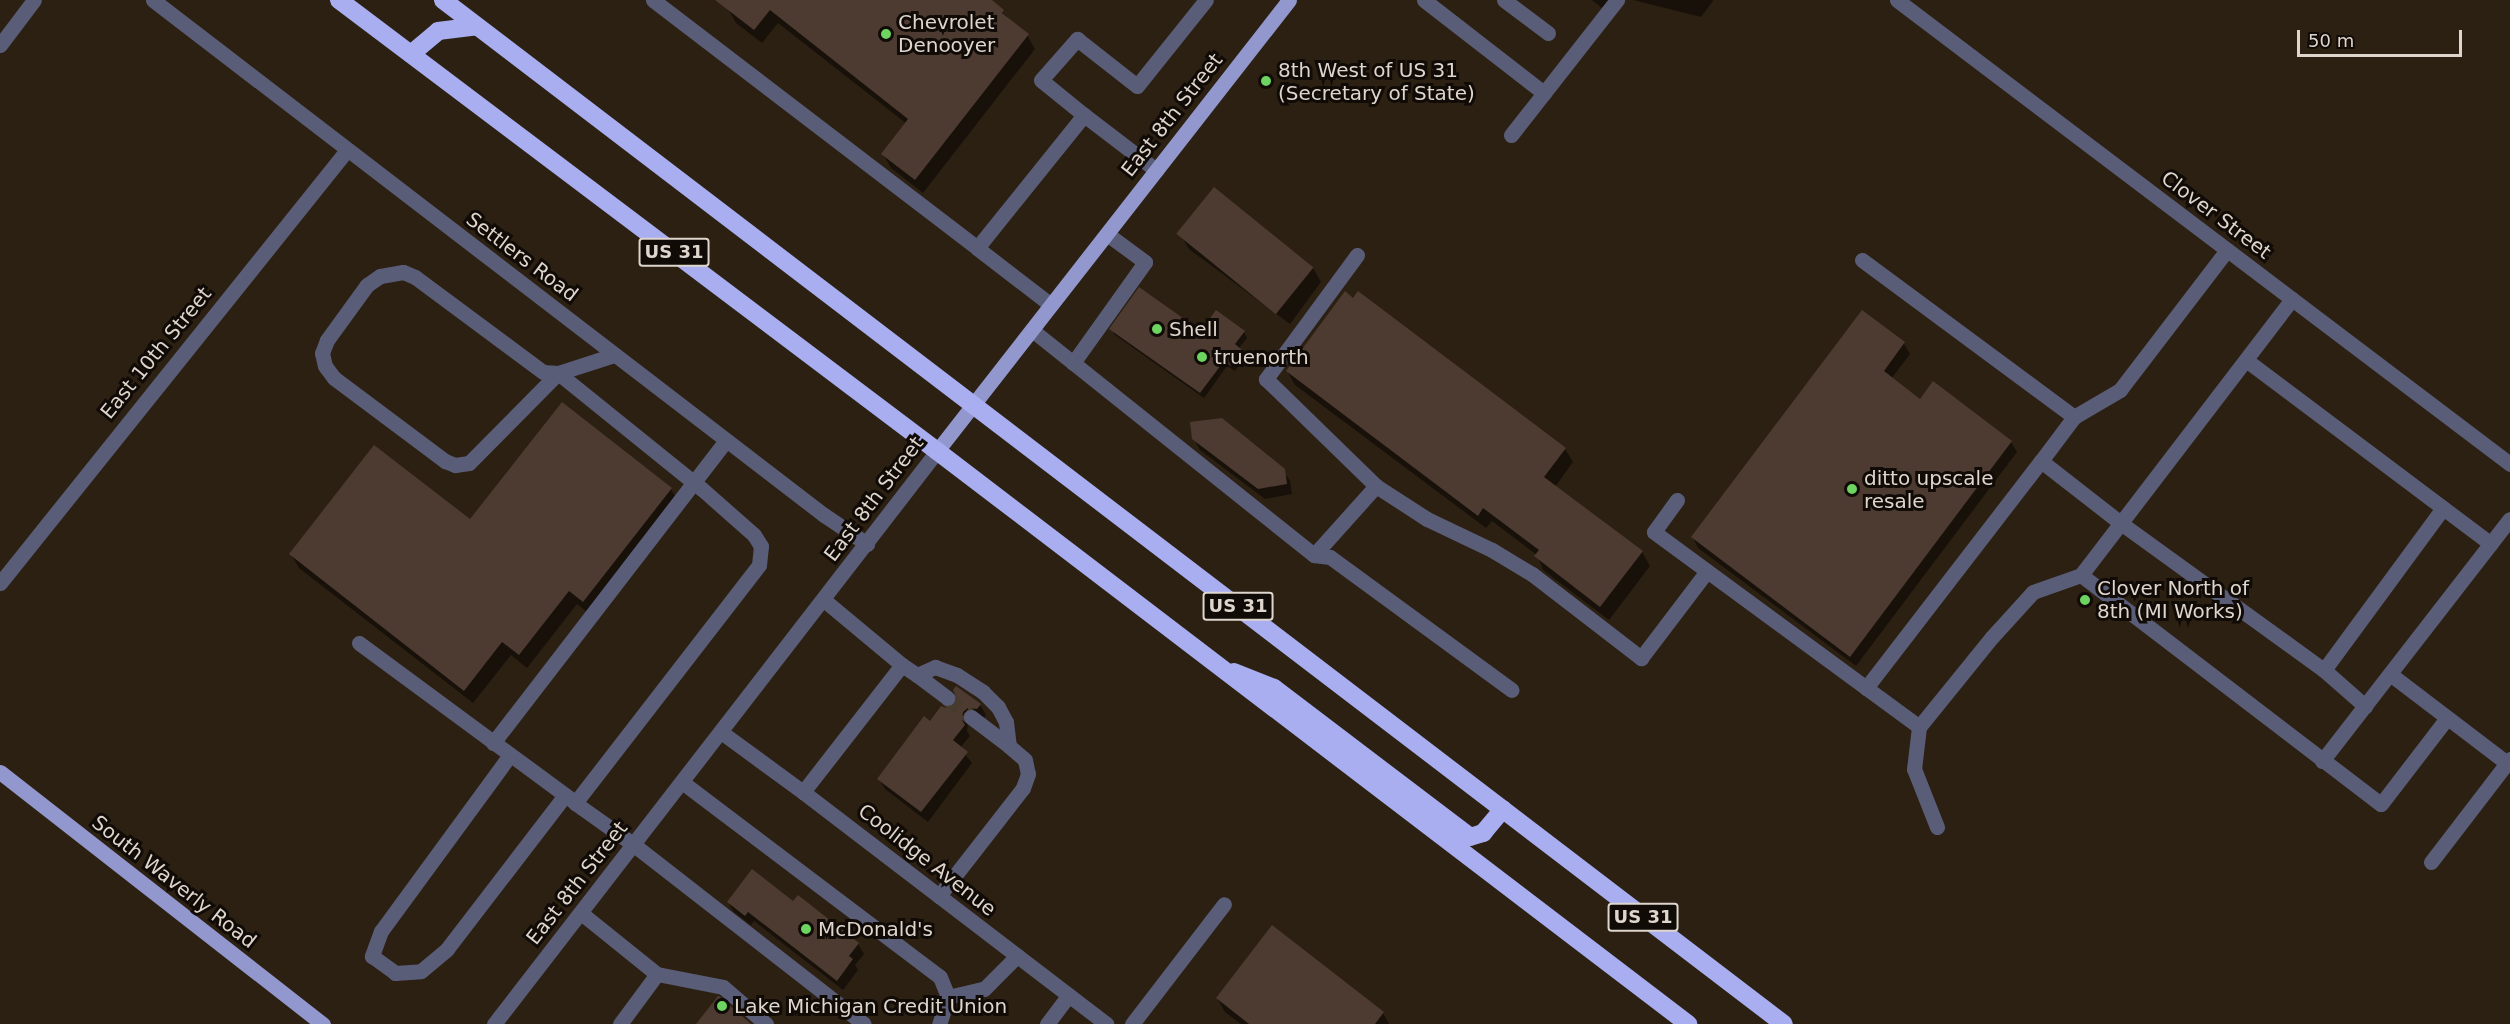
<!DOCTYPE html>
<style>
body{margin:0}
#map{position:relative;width:2510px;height:1024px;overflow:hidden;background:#2c2012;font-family:"DejaVu Sans",sans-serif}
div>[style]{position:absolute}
.shadow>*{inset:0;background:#0007}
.building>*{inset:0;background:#4d3b32;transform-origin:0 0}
.minor-tunnel>*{height:15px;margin-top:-7.5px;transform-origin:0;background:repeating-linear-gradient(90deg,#473b2e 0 15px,transparent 0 23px)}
.minor>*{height:15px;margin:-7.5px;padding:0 7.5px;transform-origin:7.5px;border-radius:7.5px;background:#5a5d78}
.major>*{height:15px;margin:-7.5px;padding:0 7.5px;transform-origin:7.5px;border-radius:7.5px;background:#9297ce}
.highway>*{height:18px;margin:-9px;padding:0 9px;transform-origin:9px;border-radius:9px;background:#a8aef0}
.dots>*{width:16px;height:16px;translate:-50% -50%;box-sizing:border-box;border:3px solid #100b06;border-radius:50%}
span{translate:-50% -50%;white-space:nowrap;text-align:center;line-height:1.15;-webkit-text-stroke:6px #100b06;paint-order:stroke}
.shield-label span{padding:2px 4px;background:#100b06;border:2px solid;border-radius:4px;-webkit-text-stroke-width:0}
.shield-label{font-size:18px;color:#ded5cd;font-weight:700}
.poi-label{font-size:20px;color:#ded5cd}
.left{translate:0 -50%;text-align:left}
.street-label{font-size:20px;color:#ded5cd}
.scale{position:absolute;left:2297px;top:30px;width:165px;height:27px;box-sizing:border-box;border:3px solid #ded5cd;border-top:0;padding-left:8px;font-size:18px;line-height:21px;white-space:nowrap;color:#ded5cd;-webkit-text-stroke:4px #100b06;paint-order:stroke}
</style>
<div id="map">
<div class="shadow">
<div style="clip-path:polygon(735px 0,989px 0,1027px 35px,1035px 49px,923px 193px,891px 168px,883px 154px,907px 124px,778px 23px,762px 43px,736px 23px,728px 9px)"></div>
<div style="clip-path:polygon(1592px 0,1611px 0,1603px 9px)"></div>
<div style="clip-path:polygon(1633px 0,1713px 0,1713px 1px,1701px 17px)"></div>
<div style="clip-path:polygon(1181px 236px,1313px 268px,1321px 282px,1290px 324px,1189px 249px)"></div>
<div style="clip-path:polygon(1862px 312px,1904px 344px,1910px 354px,1891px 379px,1920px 401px,2011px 442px,2017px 452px,1856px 666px,1698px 548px,1693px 538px)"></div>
<div style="clip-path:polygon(1111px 329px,1244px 332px,1247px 338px,1239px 348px,1245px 357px,1235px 371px,1227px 366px,1204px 398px,1115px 335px)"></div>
<div style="clip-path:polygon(1287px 371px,1565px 449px,1573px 462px,1555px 487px,1642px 552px,1650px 566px,1609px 620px,1543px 570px,1537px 555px,1492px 521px,1486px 528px,1295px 385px)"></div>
<div style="clip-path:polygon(1194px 439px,1283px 470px,1290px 481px,1292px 494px,1265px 499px,1200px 450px)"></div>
<div style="clip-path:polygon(671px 489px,679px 503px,591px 615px,577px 604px,527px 668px,511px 655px,473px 703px,299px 568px,291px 554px)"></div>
<div style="clip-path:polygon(980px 705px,986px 715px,983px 719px,968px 722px,967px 731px,970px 736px,960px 748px,972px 763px,928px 822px,885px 789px,879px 779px,946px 709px)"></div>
<div style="clip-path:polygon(728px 902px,794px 903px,858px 944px,864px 954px,855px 965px,858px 970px,843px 990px,754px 921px,751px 925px,734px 912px)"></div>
<div style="clip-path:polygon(1217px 998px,1383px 1013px,1389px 1024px,1241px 1024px,1225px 1012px)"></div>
</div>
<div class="building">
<div style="clip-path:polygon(715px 0,992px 0,1004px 10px,1002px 13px,1029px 34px,915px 180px,881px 154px,908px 119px,770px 10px,754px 30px)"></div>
<div style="left:1214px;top:187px;width:128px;height:60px;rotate:39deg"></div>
<div style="clip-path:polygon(1139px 287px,1201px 331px,1216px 310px,1245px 331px,1235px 344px,1242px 350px,1231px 366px,1224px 361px,1200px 393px,1109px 329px)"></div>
<div style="clip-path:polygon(1345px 291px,1353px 298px,1358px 291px,1566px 448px,1544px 477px,1643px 551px,1600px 607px,1534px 556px,1539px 550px,1483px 508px,1478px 516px,1286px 371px)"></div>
<div style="clip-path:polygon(1862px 310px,1905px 342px,1884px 371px,1920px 399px,1933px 381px,2012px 441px,1850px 657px,1691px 537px)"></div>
<div style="clip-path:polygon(562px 402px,672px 488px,583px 602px,569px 591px,519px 655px,502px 642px,464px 691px,289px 554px,374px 445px,470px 519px)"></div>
<div style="clip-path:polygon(1222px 418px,1285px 469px,1287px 484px,1258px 489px,1192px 439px,1190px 422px)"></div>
<div style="clip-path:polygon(956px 686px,981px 704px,977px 709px,968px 708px,963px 712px,962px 720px,965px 725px,953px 740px,968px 752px,921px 812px,877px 779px,924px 716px,930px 721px,941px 706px,946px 708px,954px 704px,957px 699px,953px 690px)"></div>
<div style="clip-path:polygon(752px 869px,793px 901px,798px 895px,859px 943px,849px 956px,853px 959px,837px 981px,748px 912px,745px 916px,727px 902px)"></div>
<div style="clip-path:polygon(1272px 925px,1384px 1012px,1375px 1024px,1249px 1024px,1216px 998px)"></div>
<div style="clip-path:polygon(718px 996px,719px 996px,751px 1024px,696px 1024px)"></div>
</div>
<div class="minor-tunnel">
<div style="left:947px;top:698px;width:31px;rotate:38deg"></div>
</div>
<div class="minor">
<div style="left:153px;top:0;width:846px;rotate:37.51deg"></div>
<div style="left:824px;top:515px;width:52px;rotate:34deg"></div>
<div style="left:653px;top:0;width:408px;rotate:37.4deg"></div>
<div style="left:977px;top:248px;width:171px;rotate:-51.2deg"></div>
<div style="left:1084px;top:115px;width:91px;rotate:37.4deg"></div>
<div style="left:1424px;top:0;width:152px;rotate:37.8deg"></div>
<div style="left:1504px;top:0;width:55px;rotate:36.9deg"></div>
<div style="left:1897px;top:0;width:769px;rotate:37.12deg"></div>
<div style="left:0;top:45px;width:56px;rotate:-52.9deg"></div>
<div style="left:1084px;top:115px;width:55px;rotate:-140.9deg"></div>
<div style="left:1041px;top:80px;width:55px;rotate:-48.7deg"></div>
<div style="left:1077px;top:39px;width:76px;rotate:38.1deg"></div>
<div style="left:1137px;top:86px;width:110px;rotate:-51.3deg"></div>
<div style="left:1511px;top:135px;width:172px;rotate:-51.9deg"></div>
<div style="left:977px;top:248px;width:93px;rotate:37.6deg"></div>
<div style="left:2227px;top:250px;width:176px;rotate:127.4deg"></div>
<div style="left:2120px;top:390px;width:53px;rotate:149.6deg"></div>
<div style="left:2074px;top:417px;width:55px;rotate:126.9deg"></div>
<div style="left:2041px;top:461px;width:103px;rotate:37.9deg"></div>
<div style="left:2122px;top:524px;width:249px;rotate:35.9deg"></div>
<div style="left:2324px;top:670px;width:55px;rotate:41.3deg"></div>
<div style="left:1357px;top:255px;width:154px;rotate:126.3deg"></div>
<div style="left:1266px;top:379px;width:153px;rotate:44.2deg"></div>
<div style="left:1376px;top:486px;width:61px;rotate:32.9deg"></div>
<div style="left:1427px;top:519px;width:72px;rotate:25.5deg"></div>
<div style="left:1492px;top:550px;width:47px;rotate:31deg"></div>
<div style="left:1532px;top:574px;width:138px;rotate:37.6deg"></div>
<div style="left:1641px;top:658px;width:109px;rotate:-52.8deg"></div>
<div style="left:1862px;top:260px;width:264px;rotate:36.5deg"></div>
<div style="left:2292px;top:299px;width:347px;rotate:127.4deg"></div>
<div style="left:2081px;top:575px;width:377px;rotate:37.4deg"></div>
<div style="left:2381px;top:804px;width:108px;rotate:-52.5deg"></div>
<div style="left:1032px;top:330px;width:361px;rotate:38.6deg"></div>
<div style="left:1314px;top:555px;width:16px;rotate:7deg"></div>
<div style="left:1330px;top:557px;width:225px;rotate:36.2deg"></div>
<div style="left:614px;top:355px;width:59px;rotate:162.2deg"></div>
<div style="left:558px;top:373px;width:15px;rotate:-176deg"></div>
<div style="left:543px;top:372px;width:159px;rotate:-143.4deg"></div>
<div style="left:415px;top:277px;width:13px;rotate:-157deg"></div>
<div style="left:403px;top:272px;width:23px;rotate:170deg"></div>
<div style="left:380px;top:276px;width:16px;rotate:145deg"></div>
<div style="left:367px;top:285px;width:68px;rotate:126deg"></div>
<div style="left:327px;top:340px;width:14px;rotate:111deg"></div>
<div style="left:322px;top:353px;width:13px;rotate:77deg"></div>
<div style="left:325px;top:366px;width:15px;rotate:53deg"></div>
<div style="left:334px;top:378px;width:139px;rotate:36.8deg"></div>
<div style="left:445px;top:461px;width:11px;rotate:22deg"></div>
<div style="left:455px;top:465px;width:14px;rotate:-8deg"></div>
<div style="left:469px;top:463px;width:127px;rotate:-45.3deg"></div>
<div style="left:558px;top:373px;width:185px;rotate:38.9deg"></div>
<div style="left:702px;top:489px;width:69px;rotate:41.5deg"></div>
<div style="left:754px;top:535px;width:13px;rotate:58deg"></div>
<div style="left:761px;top:546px;width:19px;rotate:96deg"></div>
<div style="left:759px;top:565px;width:301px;rotate:127.7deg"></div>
<div style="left:575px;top:803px;width:72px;rotate:35.4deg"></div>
<div style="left:634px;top:845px;width:291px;rotate:37.9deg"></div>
<div style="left:2246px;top:360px;width:306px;rotate:36.9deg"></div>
<div style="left:1073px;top:363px;width:124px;rotate:-54.5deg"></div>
<div style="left:1145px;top:262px;width:47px;rotate:-143.6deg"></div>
<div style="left:1677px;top:500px;width:39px;rotate:126deg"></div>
<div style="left:1654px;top:532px;width:329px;rotate:36.3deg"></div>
<div style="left:1314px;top:555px;width:93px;rotate:-48.1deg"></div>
<div style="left:0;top:583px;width:555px;rotate:-51.29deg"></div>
<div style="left:359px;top:643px;width:266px;rotate:36.4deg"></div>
<div style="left:902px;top:665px;width:18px;rotate:34deg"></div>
<div style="left:917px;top:675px;width:20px;rotate:-24deg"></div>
<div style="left:935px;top:667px;width:23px;rotate:20deg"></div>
<div style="left:957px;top:675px;width:31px;rotate:33deg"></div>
<div style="left:983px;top:692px;width:21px;rotate:45deg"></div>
<div style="left:998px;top:707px;width:17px;rotate:62deg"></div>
<div style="left:1006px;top:722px;width:24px;rotate:83deg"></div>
<div style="left:1009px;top:746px;width:21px;rotate:41deg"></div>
<div style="left:1025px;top:760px;width:14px;rotate:78deg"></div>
<div style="left:1028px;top:774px;width:15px;rotate:110deg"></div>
<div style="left:1023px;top:788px;width:137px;rotate:127.9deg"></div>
<div style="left:2324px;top:670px;width:201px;rotate:-53.7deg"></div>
<div style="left:2390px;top:674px;width:147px;rotate:37.3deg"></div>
<div style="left:917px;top:675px;width:38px;rotate:37deg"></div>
<div style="left:1866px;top:688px;width:287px;rotate:-52.4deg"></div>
<div style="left:971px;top:717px;width:48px;rotate:37.3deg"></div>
<div style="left:721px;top:732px;width:102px;rotate:36.2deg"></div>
<div style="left:803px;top:792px;width:382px;rotate:37.4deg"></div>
<div style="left:493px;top:743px;width:382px;rotate:-52.4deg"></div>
<div style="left:510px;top:755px;width:218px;rotate:126.2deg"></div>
<div style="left:381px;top:931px;width:27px;rotate:110deg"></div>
<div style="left:372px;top:956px;width:29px;rotate:36deg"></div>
<div style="left:395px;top:973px;width:26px;rotate:-4deg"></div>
<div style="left:421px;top:971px;width:34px;rotate:-40deg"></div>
<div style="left:447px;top:949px;width:194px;rotate:-52.5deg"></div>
<div style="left:2322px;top:761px;width:306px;rotate:-52.2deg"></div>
<div style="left:682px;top:782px;width:323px;rotate:37.1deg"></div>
<div style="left:940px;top:977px;width:22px;rotate:68deg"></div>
<div style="left:948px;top:997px;width:28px;rotate:108deg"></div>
<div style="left:803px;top:792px;width:161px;rotate:-52.1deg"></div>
<div style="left:902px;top:665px;width:102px;rotate:-140.2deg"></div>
<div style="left:1937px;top:827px;width:62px;rotate:-111.6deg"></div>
<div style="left:1914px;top:769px;width:42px;rotate:-83.2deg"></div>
<div style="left:1919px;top:727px;width:116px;rotate:-51deg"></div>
<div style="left:1992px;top:637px;width:61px;rotate:-47.7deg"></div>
<div style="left:2033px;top:592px;width:51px;rotate:-19.5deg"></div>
<div style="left:2431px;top:862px;width:130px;rotate:-52.5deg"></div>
<div style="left:581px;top:913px;width:97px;rotate:38.8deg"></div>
<div style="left:657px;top:974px;width:67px;rotate:11.1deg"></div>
<div style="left:723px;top:987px;width:57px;rotate:40.7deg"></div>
<div style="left:948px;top:997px;width:37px;rotate:-13deg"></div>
<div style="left:984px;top:989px;width:47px;rotate:-45deg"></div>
<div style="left:494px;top:1024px;width:724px;rotate:-52.29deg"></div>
<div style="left:620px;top:1024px;width:62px;rotate:-53.5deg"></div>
<div style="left:1047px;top:1024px;width:36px;rotate:-53deg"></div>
<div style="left:1132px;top:1024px;width:151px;rotate:-52.5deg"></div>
</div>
<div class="major">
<div style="left:937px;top:451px;width:572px;rotate:-52.03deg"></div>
<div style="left:0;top:772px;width:410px;rotate:38deg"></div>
</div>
<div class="highway">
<div style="left:339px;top:0;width:749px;rotate:37.02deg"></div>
<div style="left:937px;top:451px;width:945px;rotate:37.34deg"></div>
<div style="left:443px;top:0;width:1687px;rotate:37.37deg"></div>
<div style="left:411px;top:54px;width:35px;rotate:-40deg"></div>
<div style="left:438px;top:31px;width:39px;rotate:-7deg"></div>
<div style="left:1234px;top:672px;width:43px;rotate:21.8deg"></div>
<div style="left:1274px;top:688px;width:246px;rotate:37.2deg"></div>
<div style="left:1470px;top:837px;width:14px;rotate:-17deg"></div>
<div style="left:1483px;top:833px;width:31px;rotate:-50deg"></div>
</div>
<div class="dots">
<div style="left:886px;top:34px;background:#6dd361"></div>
<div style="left:1266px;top:81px;background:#6dd361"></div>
<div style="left:1157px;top:329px;background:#6dd361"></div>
<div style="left:1202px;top:357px;background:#6dd361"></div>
<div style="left:1852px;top:489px;background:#6dd361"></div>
<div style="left:2085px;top:600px;background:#6dd361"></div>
<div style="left:806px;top:929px;background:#6dd361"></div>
<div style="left:722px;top:1006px;background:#6dd361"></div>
</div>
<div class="shield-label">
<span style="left:674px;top:252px">US 31</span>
<span style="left:1238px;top:606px">US 31</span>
<span style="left:1643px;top:917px">US 31</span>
</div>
<div class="poi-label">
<span class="left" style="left:898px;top:34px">Chevrolet<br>Denooyer</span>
<span class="left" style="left:1278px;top:82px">8th West of US 31<br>(Secretary of State)</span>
<span class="left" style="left:1169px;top:329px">Shell</span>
<span class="left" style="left:1214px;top:357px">truenorth</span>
<span class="left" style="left:1864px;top:490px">ditto upscale<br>resale</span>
<span class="left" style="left:2097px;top:600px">Clover North of<br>8th (MI Works)</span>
<span class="left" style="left:818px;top:929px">McDonald's</span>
<span class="left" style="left:734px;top:1006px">Lake Michigan Credit Union</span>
</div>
<div class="street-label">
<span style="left:1172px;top:115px;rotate:-52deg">East 8th Street</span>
<span style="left:2216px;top:215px;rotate:37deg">Clover Street</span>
<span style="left:522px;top:257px;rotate:37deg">Settlers Road</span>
<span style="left:156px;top:353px;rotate:-51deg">East 10th Street</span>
<span style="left:874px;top:499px;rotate:-53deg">East 8th Street</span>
<span style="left:927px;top:860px;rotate:38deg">Coolidge Avenue</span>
<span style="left:174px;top:882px;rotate:38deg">South Waverly Road</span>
<span style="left:577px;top:883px;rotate:-52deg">East 8th Street</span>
</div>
<div class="scale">50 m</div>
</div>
